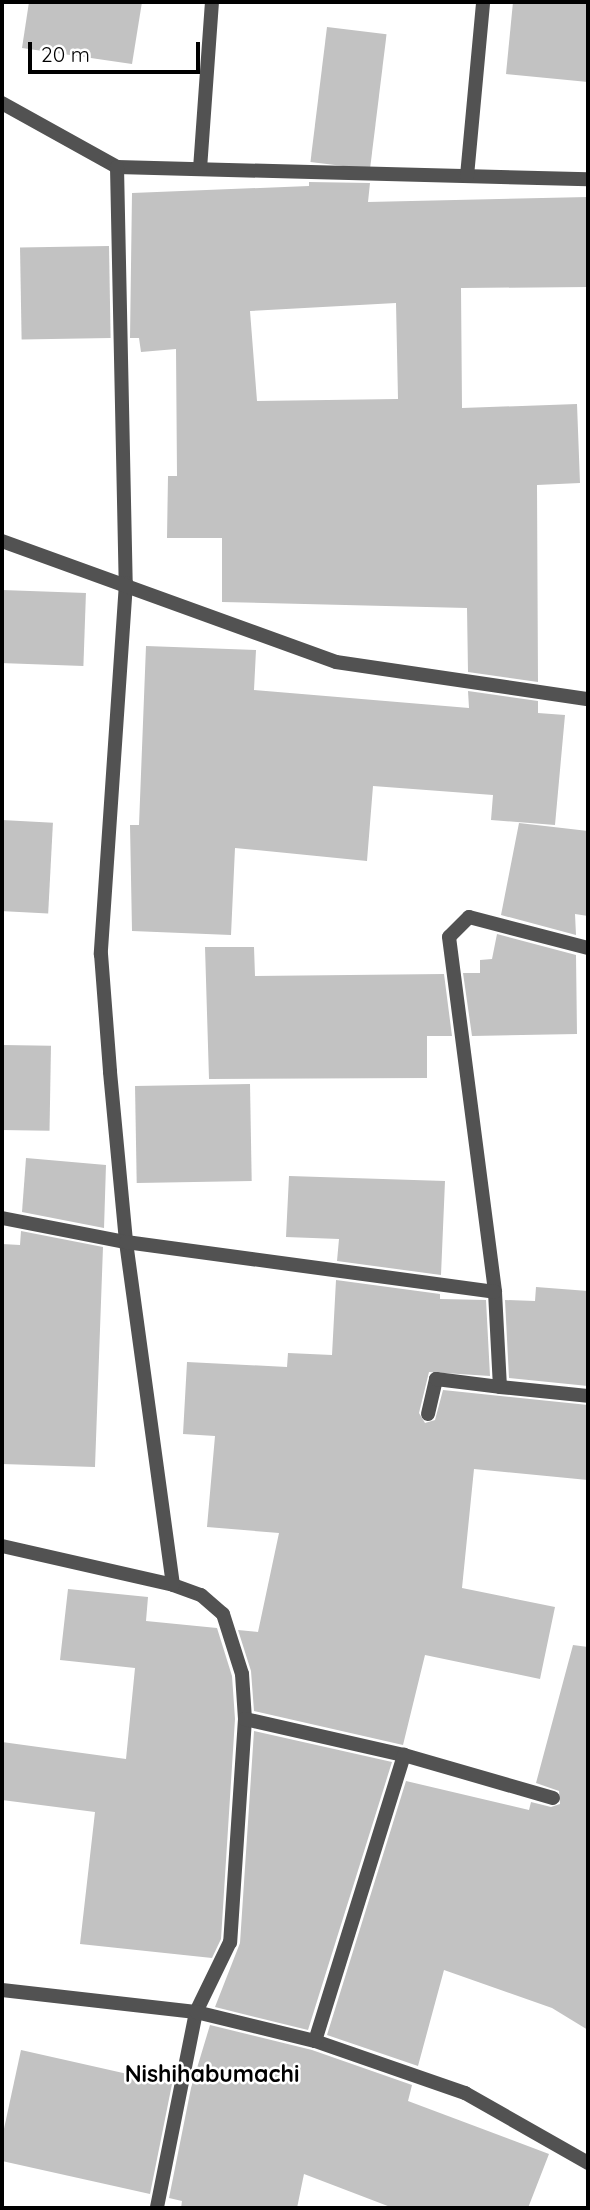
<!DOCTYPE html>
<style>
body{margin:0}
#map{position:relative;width:590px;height:2210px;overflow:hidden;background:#fff;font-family:Quicksand,sans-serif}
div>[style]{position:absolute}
.building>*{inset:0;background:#c2c2c2;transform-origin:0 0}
.minor>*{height:14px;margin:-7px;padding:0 7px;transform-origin:7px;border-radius:7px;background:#525252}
span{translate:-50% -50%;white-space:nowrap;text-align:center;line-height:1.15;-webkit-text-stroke:5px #fff;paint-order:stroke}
.quarter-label{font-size:23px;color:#000;font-weight:700}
.frame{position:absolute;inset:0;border:4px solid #000;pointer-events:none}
.scale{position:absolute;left:28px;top:42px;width:172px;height:32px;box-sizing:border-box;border:4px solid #000;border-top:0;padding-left:9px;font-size:21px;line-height:24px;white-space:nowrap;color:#000;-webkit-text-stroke:5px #fff;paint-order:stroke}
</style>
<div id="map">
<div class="building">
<div style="clip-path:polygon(29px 2px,142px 2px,132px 64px,22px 48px)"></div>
<div style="clip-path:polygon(513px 2px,588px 2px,588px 82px,506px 74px)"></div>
<div style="left:327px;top:27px;width:60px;height:136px;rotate:7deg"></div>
<div style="clip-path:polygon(evenodd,309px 182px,370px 183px,368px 202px,588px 197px,588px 287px,461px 288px,462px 408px,577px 404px,580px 483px,537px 485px,538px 682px,468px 672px,467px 608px,222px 602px,222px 538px,167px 538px,168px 476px,177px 476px,176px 349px,141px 352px,139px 338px,130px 338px,132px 193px,309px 186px,309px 182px,396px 303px,398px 399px,257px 401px,250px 311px,396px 303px)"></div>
<div style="left:109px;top:246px;width:92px;height:89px;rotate:89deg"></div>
<div style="left:2px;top:590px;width:84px;height:73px;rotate:2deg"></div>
<div style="clip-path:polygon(146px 646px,256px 650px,254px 690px,469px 708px,468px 691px,538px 701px,538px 713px,565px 715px,555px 825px,491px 820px,493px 795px,373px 786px,367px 861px,235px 848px,231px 935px,132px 931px,130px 825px,139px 825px)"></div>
<div style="left:2px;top:820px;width:51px;height:91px;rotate:3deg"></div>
<div style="clip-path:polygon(519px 823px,588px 831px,588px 916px,575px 914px,576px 935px,501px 915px)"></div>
<div style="clip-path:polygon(497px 934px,576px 955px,577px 1034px,472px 1036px,463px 973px,480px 973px,480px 960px,492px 959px)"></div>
<div style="clip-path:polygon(205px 947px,254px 947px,255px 976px,444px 974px,452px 1036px,427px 1036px,427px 1078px,209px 1079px)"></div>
<div style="left:2px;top:1045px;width:49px;height:85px;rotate:1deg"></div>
<div style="left:250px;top:1084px;width:97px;height:115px;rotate:89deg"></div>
<div style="clip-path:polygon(26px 1158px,106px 1165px,104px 1228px,22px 1212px)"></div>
<div style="clip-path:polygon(289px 1176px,445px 1181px,441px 1275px,337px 1261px,339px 1239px,286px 1237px)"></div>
<div style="clip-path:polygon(21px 1231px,103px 1247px,95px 1467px,2px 1464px,2px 1244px,20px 1245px)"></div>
<div style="clip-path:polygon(336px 1280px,440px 1294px,440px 1299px,486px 1300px,490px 1376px,429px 1372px,419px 1413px,425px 1423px,435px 1420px,443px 1390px,588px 1405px,588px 1480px,474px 1469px,462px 1588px,555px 1607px,540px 1679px,425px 1655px,403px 1745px,254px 1711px,251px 1671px,238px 1630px,258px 1632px,279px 1533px,207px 1527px,215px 1436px,183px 1434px,187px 1362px,287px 1367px,288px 1353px,332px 1355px)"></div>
<div style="clip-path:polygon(536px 1287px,588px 1291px,588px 1386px,509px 1378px,505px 1300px,535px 1301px)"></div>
<div style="clip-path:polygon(68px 1589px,148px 1597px,146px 1621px,217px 1628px,232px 1676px,235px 1719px,221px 1939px,212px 1958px,80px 1944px,95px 1812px,2px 1800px,2px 1742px,126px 1759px,135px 1668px,60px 1660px)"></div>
<div style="clip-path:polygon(573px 1645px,588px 1647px,588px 2030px,552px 2008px,444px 1970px,418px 2066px,327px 2035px,406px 1781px,529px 1810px,531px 1802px,551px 1807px,560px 1804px,559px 1791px,536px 1783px)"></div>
<div style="clip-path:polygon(254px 1731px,392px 1762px,308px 2030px,215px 2007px,240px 1943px)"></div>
<div style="clip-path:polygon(210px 2025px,312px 2050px,412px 2085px,408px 2101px,549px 2154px,528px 2208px,393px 2208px,304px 2174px,297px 2208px,181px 2208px,182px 2201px,169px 2198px,191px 2088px)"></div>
<div style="clip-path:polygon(21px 2050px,172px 2084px,150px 2194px,2px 2161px,2px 2138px)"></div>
</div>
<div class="minor">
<div style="left:2px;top:103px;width:132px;rotate:29.1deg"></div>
<div style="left:117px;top:167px;width:471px;rotate:1.5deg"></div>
<div style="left:117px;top:167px;width:416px;rotate:88.8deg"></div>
<div style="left:126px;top:583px;width:372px;rotate:93.9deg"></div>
<div style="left:101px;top:954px;width:118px;rotate:85.6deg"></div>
<div style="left:110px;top:1072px;width:171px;rotate:84.6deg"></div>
<div style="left:126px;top:1242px;width:346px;rotate:82.2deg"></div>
<div style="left:173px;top:1585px;width:30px;rotate:20deg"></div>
<div style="left:201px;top:1595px;width:29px;rotate:41deg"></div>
<div style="left:223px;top:1614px;width:63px;rotate:72.4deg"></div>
<div style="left:242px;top:1674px;width:45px;rotate:86.2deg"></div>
<div style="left:245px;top:1719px;width:224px;rotate:93.8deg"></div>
<div style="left:230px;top:1942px;width:78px;rotate:115.9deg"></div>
<div style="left:196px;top:2012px;width:200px;rotate:101.3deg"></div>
<div style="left:200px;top:169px;width:167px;rotate:-85.9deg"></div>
<div style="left:467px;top:176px;width:175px;rotate:-84.7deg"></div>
<div style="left:2px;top:541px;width:355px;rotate:19.9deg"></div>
<div style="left:336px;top:662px;width:255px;rotate:8.4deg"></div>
<div style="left:588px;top:948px;width:123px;rotate:-165.4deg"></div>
<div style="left:469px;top:917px;width:28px;rotate:135deg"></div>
<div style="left:449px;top:937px;width:358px;rotate:82.6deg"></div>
<div style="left:495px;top:1292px;width:95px;rotate:87deg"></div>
<div style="left:500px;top:1387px;width:88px;rotate:5.8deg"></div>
<div style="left:2px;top:1218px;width:126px;rotate:11deg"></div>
<div style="left:126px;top:1242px;width:372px;rotate:7.7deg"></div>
<div style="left:428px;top:1414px;width:36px;rotate:-77deg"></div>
<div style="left:436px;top:1379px;width:64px;rotate:7.1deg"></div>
<div style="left:2px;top:1546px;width:175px;rotate:12.8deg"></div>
<div style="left:245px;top:1719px;width:163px;rotate:12.8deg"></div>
<div style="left:404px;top:1755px;width:155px;rotate:16.1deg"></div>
<div style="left:2px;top:1990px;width:195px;rotate:6.5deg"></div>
<div style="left:196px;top:2012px;width:122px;rotate:13.7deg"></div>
<div style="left:315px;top:2041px;width:159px;rotate:19.1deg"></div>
<div style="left:465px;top:2093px;width:142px;rotate:29.6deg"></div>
<div style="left:315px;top:2041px;width:300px;rotate:-72.7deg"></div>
</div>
<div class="quarter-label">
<span style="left:212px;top:2074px">Nishihabumachi</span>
</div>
<div class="frame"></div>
<div class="scale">20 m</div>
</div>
